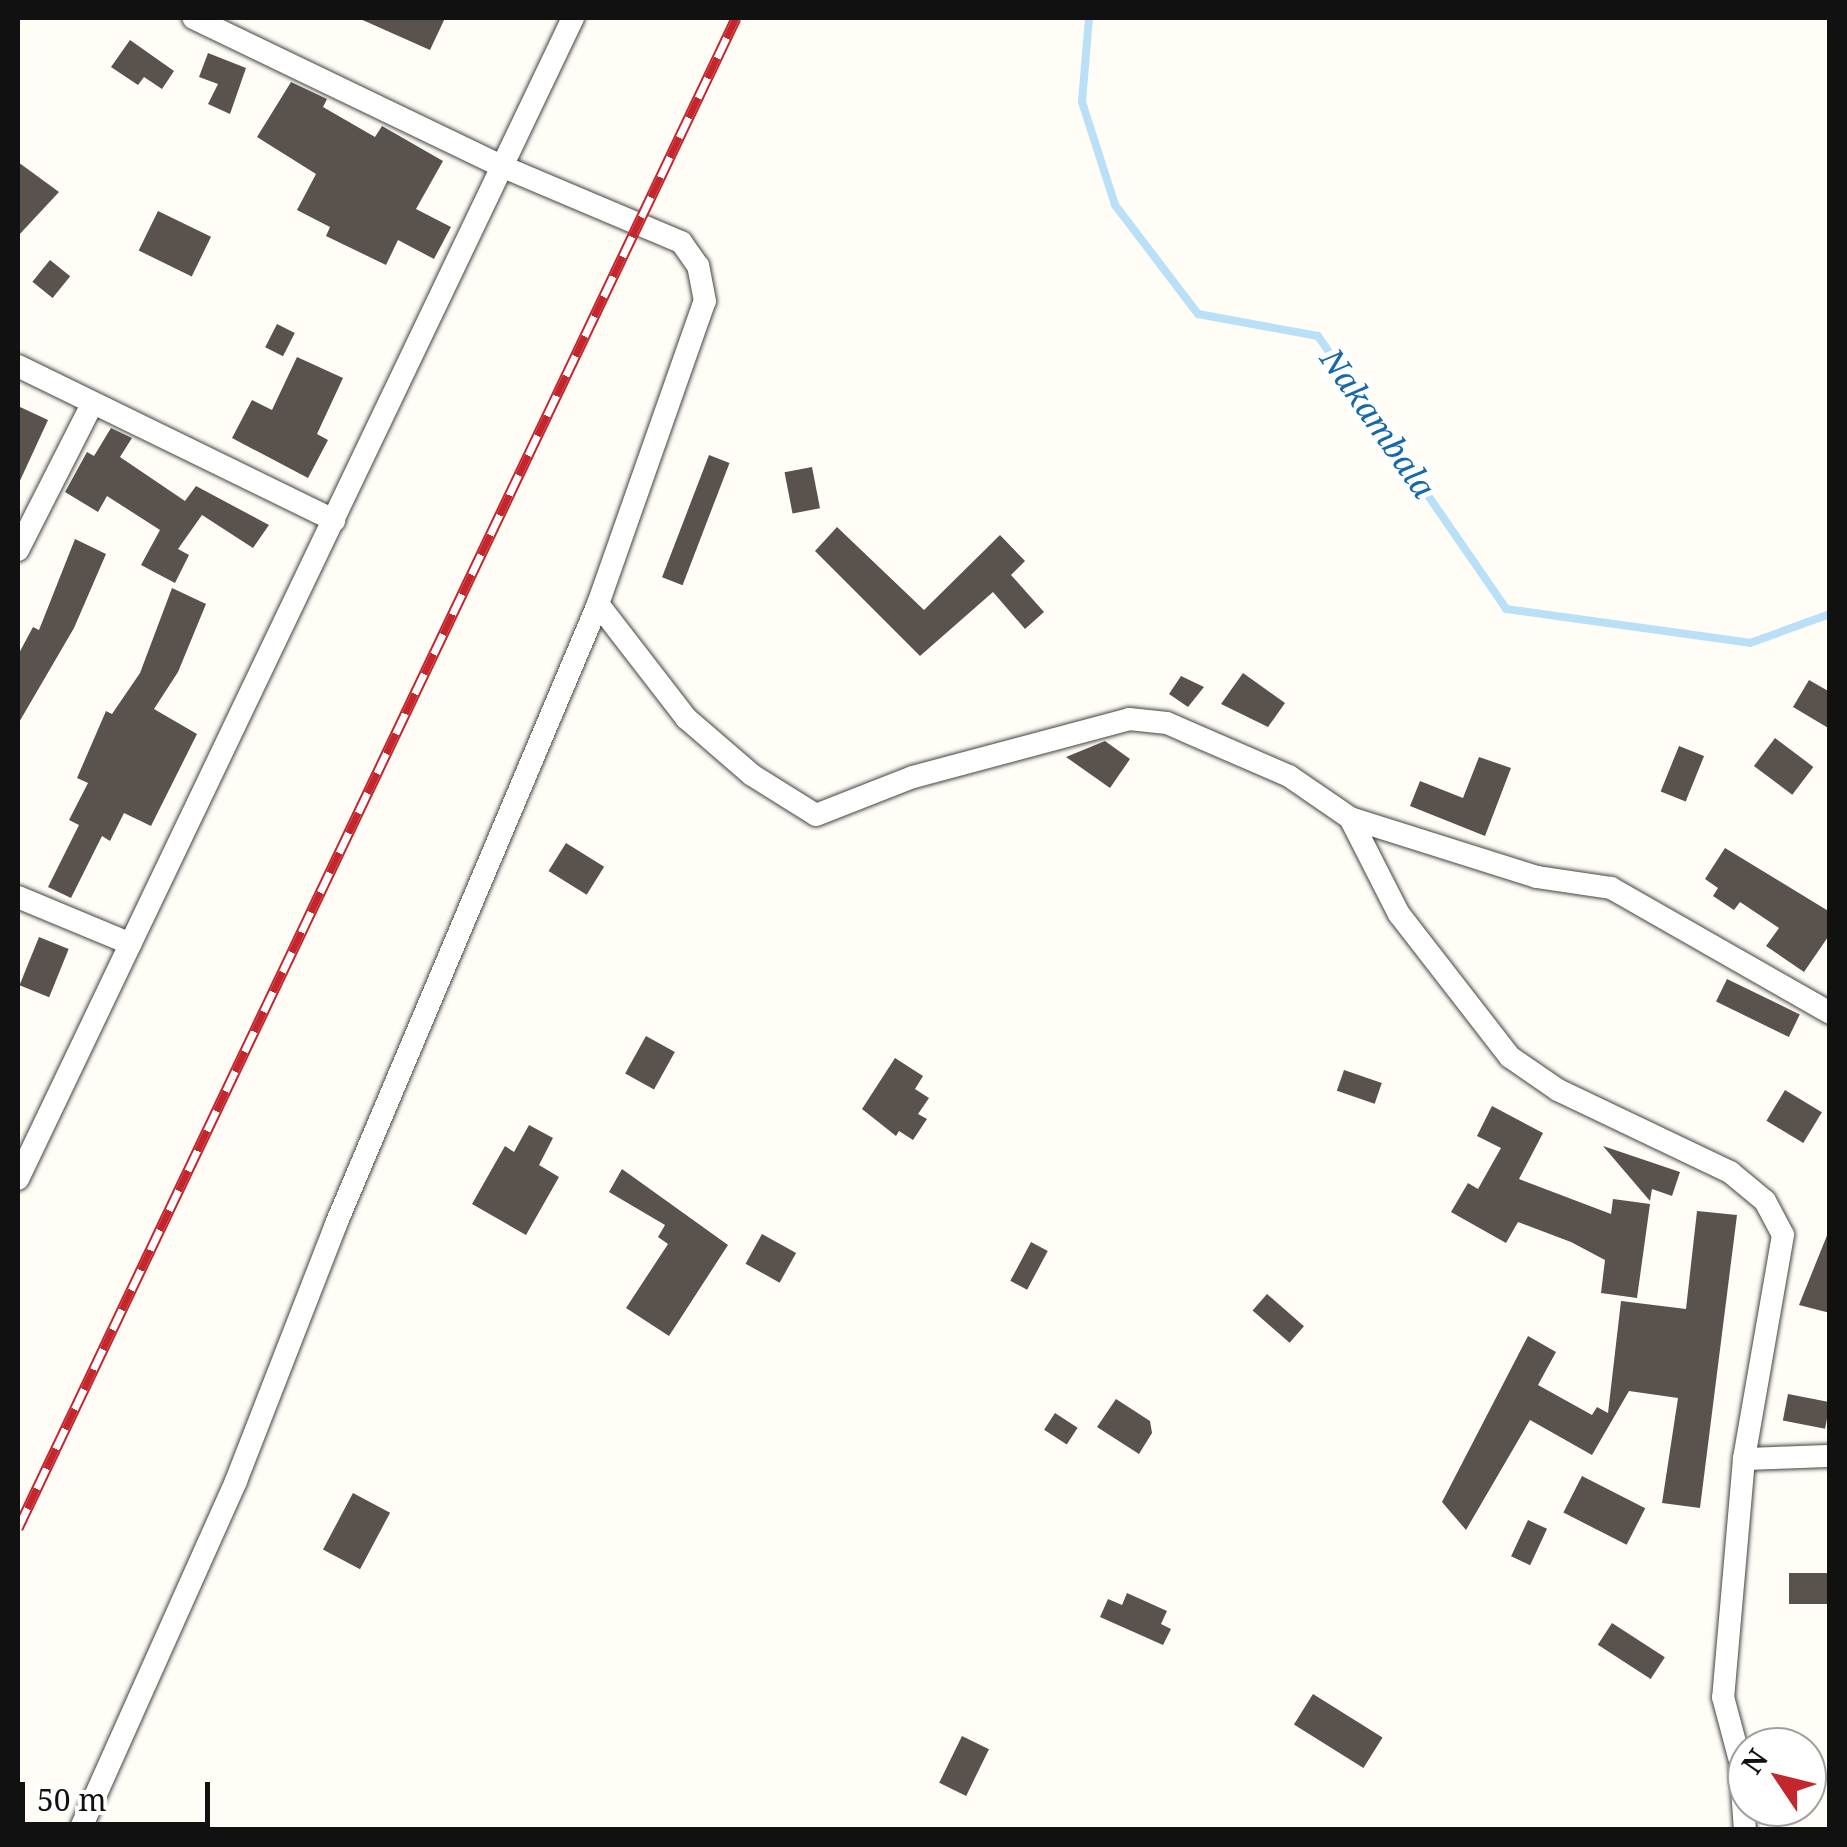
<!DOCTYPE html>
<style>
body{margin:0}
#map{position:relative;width:1847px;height:1847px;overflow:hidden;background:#fffdf5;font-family:"Noto Serif",serif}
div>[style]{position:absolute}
.stream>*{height:8px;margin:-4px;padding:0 4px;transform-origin:4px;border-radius:4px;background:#b9e0f7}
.building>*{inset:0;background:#5a524d;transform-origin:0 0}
.roads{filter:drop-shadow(0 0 2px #444) drop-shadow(0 0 2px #444)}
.minor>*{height:22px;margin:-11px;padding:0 11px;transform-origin:11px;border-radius:11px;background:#fff}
.rail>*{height:11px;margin-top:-5.5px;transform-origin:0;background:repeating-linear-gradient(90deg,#fff 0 22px,#c4262e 0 44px);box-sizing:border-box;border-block:2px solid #c4262e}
span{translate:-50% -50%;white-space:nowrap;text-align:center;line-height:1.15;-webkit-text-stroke:10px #fff;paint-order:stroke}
.water-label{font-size:32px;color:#1768a6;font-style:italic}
.frame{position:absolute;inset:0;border:20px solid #111;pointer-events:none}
.north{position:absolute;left:1727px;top:1727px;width:100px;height:100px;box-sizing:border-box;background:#fff;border:2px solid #a0a0a0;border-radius:50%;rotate:305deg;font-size:28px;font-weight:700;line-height:40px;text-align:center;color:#111}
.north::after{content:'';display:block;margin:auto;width:35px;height:45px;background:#c4262e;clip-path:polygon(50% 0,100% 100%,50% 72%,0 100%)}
.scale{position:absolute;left:20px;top:1782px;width:190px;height:45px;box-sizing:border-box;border:5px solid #111;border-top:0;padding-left:12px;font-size:30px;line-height:35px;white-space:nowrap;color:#111;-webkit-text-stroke:8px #fff;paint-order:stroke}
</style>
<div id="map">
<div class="stream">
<div style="left:1089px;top:18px;width:84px;rotate:94.8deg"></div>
<div style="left:1082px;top:102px;width:108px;rotate:72.2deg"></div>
<div style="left:1115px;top:205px;width:137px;rotate:52.7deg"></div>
<div style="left:1198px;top:314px;width:122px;rotate:10.4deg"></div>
<div style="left:1318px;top:336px;width:331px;rotate:55.4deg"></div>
<div style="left:1506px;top:609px;width:246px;rotate:7.9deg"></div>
<div style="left:1750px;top:643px;width:85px;rotate:-19.9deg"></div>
</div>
<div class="building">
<div style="clip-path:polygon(358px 18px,445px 18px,430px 50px)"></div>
<div style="clip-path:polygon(130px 40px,174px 71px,162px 89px,144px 77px,138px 85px,111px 67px)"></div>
<div style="clip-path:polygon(208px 53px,246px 68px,230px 114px,208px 104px,218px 84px,199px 77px)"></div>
<div style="clip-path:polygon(291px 82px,327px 99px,323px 107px,375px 137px,382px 126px,443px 161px,416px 209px,451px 227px,434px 259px,398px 240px,386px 265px,326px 236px,330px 227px,297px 210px,316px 174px,257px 137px)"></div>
<div style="clip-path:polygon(18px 162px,59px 192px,18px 236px)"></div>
<div style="left:158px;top:211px;width:59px;height:44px;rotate:26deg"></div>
<div style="left:50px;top:260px;width:26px;height:28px;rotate:39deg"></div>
<div style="left:277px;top:324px;width:20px;height:26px;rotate:27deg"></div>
<div style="clip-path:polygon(297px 357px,343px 378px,317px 434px,328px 440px,308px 478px,232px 438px,252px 400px,272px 410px)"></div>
<div style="clip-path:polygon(18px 406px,48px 420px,18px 485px)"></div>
<div style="clip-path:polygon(111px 428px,132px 438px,120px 457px,185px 501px,196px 486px,269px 525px,253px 548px,202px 515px,178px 549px,189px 555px,175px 583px,141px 565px,160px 530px,107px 496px,98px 512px,65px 492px,87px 452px,94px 456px)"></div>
<div style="left:709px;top:455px;width:22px;height:131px;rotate:21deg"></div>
<div style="left:812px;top:467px;width:42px;height:28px;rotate:79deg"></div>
<div style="clip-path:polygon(837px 527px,924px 610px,1000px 535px,1025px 561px,1011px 575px,1044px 612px,1025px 629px,993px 592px,920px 656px,815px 551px)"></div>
<div style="clip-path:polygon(75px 539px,106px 554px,74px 628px,18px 724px,18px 655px,33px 627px,39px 630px)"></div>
<div style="clip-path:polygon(172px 588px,206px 604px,178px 672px,154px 709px,197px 734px,151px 826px,124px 813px,110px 841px,102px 836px,71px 898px,48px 887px,79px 825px,69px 820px,88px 783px,77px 778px,106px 711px,112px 714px,140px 673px)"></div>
<div style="clip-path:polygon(1243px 673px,1285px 703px,1268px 727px,1221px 704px)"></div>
<div style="clip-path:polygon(1181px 676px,1204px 687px,1188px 707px,1169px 694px)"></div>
<div style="clip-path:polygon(1809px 680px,1830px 692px,1830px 729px,1793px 707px)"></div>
<div style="left:1775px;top:738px;width:48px;height:35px;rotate:37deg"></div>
<div style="clip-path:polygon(1105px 741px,1130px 759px,1110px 788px,1066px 757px)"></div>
<div style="left:1679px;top:746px;width:27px;height:49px;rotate:22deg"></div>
<div style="clip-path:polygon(1479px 757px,1511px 768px,1485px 836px,1410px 806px,1420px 781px,1463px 798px)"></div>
<div style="left:566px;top:843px;width:45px;height:33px;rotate:32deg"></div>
<div style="clip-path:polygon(1725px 848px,1830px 912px,1830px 934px,1804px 972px,1766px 946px,1779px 928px,1740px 902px,1734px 910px,1713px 896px,1718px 888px,1705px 879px)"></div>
<div style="left:39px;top:937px;width:32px;height:52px;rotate:22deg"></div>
<div style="left:1727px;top:979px;width:81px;height:25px;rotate:26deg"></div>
<div style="left:646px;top:1036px;width:33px;height:43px;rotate:29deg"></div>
<div style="clip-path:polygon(895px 1058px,923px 1076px,915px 1089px,929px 1098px,918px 1114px,927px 1119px,913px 1140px,899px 1131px,896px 1136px,862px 1109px)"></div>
<div style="left:1344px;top:1070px;width:40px;height:22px;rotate:19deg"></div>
<div style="left:1785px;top:1090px;width:43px;height:36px;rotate:31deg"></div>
<div style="clip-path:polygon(1492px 1106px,1543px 1133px,1519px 1179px,1611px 1214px,1613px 1199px,1650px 1204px,1637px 1298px,1601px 1293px,1605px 1260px,1571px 1242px,1518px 1222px,1506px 1243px,1451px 1212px,1468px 1183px,1478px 1189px,1501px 1148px,1477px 1136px)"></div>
<div style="clip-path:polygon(529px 1125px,553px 1138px,539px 1165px,559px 1177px,526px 1235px,472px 1204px,505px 1146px,514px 1152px)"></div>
<div style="clip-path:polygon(1603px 1146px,1680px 1172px,1672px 1196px,1652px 1189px,1650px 1201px)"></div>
<div style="clip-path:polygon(622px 1169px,728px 1245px,669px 1336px,626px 1308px,668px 1244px,658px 1237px,665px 1225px,609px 1192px)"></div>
<div style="clip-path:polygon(1697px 1211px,1737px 1215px,1700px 1508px,1662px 1503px,1678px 1398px,1629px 1391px,1592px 1455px,1530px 1420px,1466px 1530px,1442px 1502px,1528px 1336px,1556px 1352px,1538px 1385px,1592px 1415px,1597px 1407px,1608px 1413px,1621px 1301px,1686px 1309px)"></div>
<div style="clip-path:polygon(1830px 1228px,1830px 1313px,1799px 1305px)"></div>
<div style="left:762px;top:1234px;width:39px;height:34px;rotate:29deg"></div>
<div style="left:1031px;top:1242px;width:19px;height:44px;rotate:28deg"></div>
<div style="left:1267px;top:1294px;width:49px;height:22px;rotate:41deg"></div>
<div style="left:1788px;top:1394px;width:43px;height:27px;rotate:11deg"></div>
<div style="clip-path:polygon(1116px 1399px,1150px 1421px,1152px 1433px,1139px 1454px,1097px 1427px)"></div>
<div style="left:1055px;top:1413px;width:27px;height:20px;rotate:33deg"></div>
<div style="left:1582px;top:1476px;width:71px;height:41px;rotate:27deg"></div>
<div style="left:353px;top:1493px;width:42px;height:64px;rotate:28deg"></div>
<div style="left:1528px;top:1520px;width:21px;height:40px;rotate:25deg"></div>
<div style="left:1830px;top:1573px;width:31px;height:41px;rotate:90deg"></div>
<div style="clip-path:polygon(1127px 1593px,1167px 1611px,1161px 1624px,1171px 1629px,1163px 1645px,1100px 1617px,1108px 1599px,1122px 1605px)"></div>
<div style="left:1612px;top:1623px;width:63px;height:26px;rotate:33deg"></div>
<div style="left:1313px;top:1694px;width:82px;height:36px;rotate:32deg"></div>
<div style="left:962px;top:1736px;width:30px;height:52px;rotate:26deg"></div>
</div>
<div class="roads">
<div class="minor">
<div style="left:18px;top:366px;width:352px;rotate:26deg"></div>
<div style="left:18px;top:550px;width:164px;rotate:-63.1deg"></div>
<div style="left:598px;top:604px;width:144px;rotate:52.3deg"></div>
<div style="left:686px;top:718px;width:87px;rotate:40.8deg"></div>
<div style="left:752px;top:775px;width:75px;rotate:32deg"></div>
<div style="left:816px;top:815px;width:104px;rotate:-21.4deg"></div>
<div style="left:913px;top:777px;width:224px;rotate:-15deg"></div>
<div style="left:1129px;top:719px;width:38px;rotate:6deg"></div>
<div style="left:1167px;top:723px;width:133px;rotate:23.5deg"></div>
<div style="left:1289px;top:776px;width:74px;rotate:34.5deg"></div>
<div style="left:1350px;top:818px;width:108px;rotate:63deg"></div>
<div style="left:1399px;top:914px;width:181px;rotate:52.2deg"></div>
<div style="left:1510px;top:1057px;width:58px;rotate:34.5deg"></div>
<div style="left:1558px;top:1090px;width:191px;rotate:25.5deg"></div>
<div style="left:1730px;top:1172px;width:45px;rotate:39.6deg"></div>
<div style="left:1765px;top:1201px;width:38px;rotate:62deg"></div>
<div style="left:1783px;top:1235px;width:227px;rotate:99.9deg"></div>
<div style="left:1744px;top:1459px;width:239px;rotate:95deg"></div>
<div style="left:1723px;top:1697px;width:66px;rotate:75.1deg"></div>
<div style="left:1740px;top:1761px;width:69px;rotate:85.9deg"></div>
<div style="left:1350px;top:818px;width:196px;rotate:17.5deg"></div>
<div style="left:1537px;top:877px;width:75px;rotate:8.5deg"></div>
<div style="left:1611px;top:888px;width:252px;rotate:29.7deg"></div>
<div style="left:18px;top:897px;width:122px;rotate:22.6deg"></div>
<div style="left:18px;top:1179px;width:1287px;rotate:-64.45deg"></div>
<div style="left:1744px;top:1459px;width:86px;rotate:-2deg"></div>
<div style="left:80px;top:1830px;width:382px;rotate:-65.9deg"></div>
<div style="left:236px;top:1481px;width:276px;rotate:-68.7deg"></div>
<div style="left:336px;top:1224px;width:673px;rotate:-67.09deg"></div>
<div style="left:598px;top:604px;width:321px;rotate:-70.6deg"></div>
<div style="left:705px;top:301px;width:36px;rotate:-101deg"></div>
<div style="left:698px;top:266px;width:29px;rotate:-125deg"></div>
<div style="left:681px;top:242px;width:198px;rotate:-157.1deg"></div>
<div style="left:499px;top:165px;width:339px;rotate:-154.3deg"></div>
</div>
</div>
<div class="rail">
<div style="left:18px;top:1528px;width:1672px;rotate:-64.57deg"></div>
</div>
<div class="water-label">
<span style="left:1378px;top:423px;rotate:55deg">Nakambala</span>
</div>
<div class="frame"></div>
<div class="north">N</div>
<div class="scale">50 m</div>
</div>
